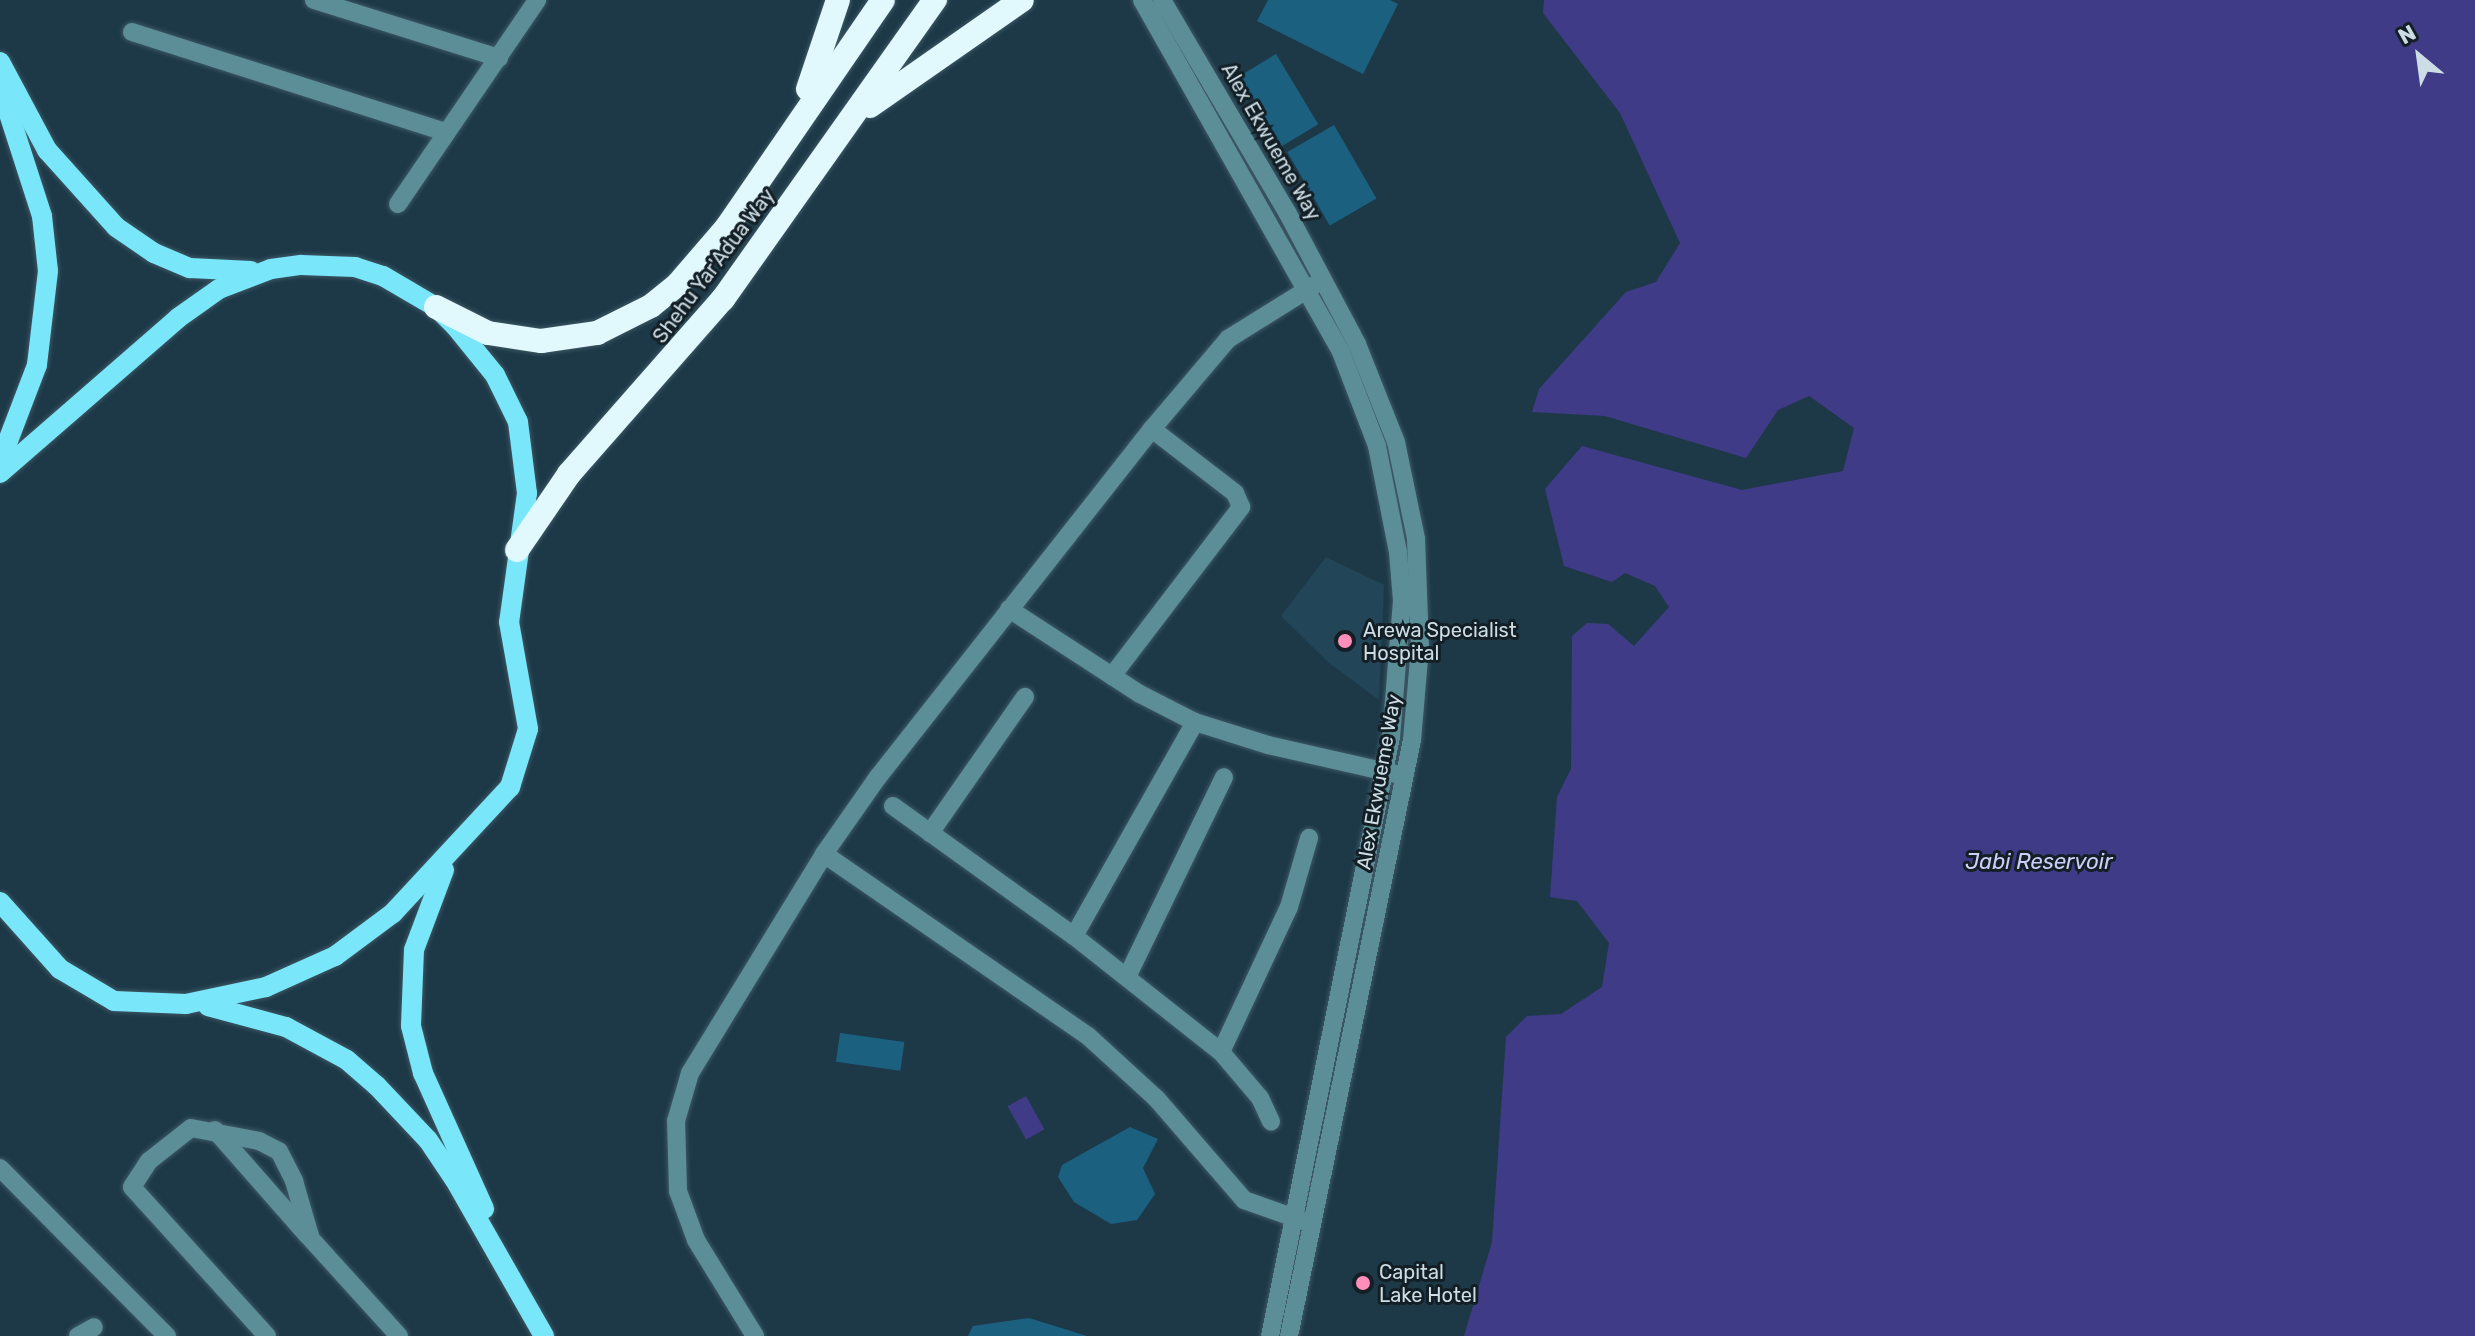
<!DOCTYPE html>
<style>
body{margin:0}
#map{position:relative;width:2475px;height:1336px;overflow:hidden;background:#1d3948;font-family:Rubik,sans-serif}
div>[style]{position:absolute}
.built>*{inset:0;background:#224558}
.green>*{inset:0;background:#1c6080;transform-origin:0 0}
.water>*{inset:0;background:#403b87;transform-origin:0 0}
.roads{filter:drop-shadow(0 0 2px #3d5764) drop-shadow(0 0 2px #3d5764)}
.minor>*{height:18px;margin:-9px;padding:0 9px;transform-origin:9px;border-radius:9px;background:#5c8e97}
.major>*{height:20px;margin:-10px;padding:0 10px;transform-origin:10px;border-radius:10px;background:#79e7f9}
.highway>*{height:24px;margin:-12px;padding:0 12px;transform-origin:12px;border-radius:12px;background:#e1f8fc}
.dots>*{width:22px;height:22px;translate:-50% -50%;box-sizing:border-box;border:4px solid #131f25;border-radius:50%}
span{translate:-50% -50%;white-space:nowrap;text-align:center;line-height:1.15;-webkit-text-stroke:6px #131f25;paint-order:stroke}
.street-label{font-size:20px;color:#cddde6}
.poi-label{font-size:20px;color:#cddde6}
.left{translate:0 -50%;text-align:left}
.water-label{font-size:22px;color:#cdcffb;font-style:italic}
.north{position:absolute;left:2379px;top:16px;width:80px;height:80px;-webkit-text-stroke:6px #131f25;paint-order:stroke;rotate:331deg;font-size:22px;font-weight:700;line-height:32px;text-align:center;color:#cddde6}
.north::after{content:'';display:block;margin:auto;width:28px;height:36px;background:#cddde6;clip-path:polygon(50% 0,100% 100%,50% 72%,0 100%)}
</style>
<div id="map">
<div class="built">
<div style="clip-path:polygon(1326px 557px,1384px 585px,1379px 700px,1328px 662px,1281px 616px)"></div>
</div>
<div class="green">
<div style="clip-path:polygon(1268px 0,1390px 0,1398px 4px,1363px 74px,1257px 21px)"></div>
<div style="left:1276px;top:54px;width:82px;height:42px;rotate:59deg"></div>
<div style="left:1334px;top:125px;width:85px;height:54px;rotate:60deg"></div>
<div style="left:840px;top:1033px;width:65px;height:29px;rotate:8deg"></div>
<div style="clip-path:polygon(1130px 1127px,1158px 1139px,1143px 1168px,1155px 1194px,1137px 1220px,1111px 1224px,1074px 1202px,1058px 1177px,1062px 1165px)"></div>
<div style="clip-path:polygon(1029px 1318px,1087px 1336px,968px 1336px,973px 1326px)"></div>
</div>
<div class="water">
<div style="clip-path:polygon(1544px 0,2475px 0,2475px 1336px,1464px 1336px,1492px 1242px,1506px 1037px,1527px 1016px,1561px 1014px,1602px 987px,1609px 943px,1577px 901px,1550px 897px,1557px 797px,1571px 769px,1572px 636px,1587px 623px,1608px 624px,1634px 646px,1669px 607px,1655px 586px,1625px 573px,1612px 582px,1564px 566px,1545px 489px,1582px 446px,1742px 490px,1843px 471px,1854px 428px,1809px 396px,1778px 410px,1746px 458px,1605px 416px,1532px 412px,1539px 389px,1626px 292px,1656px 282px,1680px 243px,1620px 113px,1543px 13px)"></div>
<div style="left:1026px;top:1096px;width:38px;height:21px;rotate:61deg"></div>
</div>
<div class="roads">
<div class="minor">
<div style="left:314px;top:0;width:194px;rotate:17.4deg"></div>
<div style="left:1142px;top:0;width:404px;rotate:60.5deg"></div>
<div style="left:1341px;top:352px;width:101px;rotate:69deg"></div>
<div style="left:1377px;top:446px;width:108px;rotate:78.8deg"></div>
<div style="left:1398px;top:552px;width:49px;rotate:85.3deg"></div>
<div style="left:1402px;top:601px;width:136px;rotate:94.6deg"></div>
<div style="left:1391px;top:737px;width:611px;rotate:101.42deg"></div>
<div style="left:1162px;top:0;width:248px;rotate:59.5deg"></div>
<div style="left:1288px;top:214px;width:147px;rotate:62deg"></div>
<div style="left:1357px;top:344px;width:105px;rotate:68.3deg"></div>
<div style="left:1396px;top:442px;width:99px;rotate:78.3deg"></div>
<div style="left:1416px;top:539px;width:108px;rotate:87.9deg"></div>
<div style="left:1420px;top:647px;width:93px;rotate:94.9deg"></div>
<div style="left:1412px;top:740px;width:609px;rotate:101.66deg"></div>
<div style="left:132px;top:32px;width:330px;rotate:17.7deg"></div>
<div style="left:398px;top:204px;width:247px;rotate:-55.7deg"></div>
<div style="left:1009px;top:609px;width:156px;rotate:33deg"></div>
<div style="left:1140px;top:694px;width:62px;rotate:27deg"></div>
<div style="left:1195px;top:722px;width:77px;rotate:17.5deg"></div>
<div style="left:1268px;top:745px;width:131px;rotate:12.8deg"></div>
<div style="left:1112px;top:676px;width:213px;rotate:-52.6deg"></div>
<div style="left:1241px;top:507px;width:15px;rotate:-113deg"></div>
<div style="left:1235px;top:493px;width:105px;rotate:-142.4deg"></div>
<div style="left:893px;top:806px;width:223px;rotate:35.7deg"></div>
<div style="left:1074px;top:936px;width:187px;rotate:38.3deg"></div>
<div style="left:1221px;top:1052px;width:60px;rotate:49.7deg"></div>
<div style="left:1260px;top:1098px;width:26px;rotate:65deg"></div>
<div style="left:930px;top:833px;width:166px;rotate:-55.1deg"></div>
<div style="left:824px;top:854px;width:321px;rotate:34.6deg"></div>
<div style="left:1088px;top:1036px;width:92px;rotate:42.4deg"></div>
<div style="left:1156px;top:1098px;width:135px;rotate:49.2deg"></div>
<div style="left:1244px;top:1200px;width:66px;rotate:19.5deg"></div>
<div style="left:1074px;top:936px;width:246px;rotate:-60.5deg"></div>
<div style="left:1127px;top:977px;width:222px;rotate:-64.1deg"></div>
<div style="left:1221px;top:1052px;width:160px;rotate:-64.9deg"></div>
<div style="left:1289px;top:907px;width:72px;rotate:-73.8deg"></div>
<div style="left:215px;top:1130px;width:141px;rotate:48.7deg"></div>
<div style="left:0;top:1168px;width:237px;rotate:45.2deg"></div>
<div style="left:78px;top:1336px;width:18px;rotate:-29deg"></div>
<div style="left:267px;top:1336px;width:201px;rotate:-132.2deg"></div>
<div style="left:132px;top:1187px;width:31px;rotate:-57deg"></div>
<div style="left:149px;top:1161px;width:53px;rotate:-38.2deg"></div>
<div style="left:191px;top:1128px;width:69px;rotate:10.8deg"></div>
<div style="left:259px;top:1141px;width:22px;rotate:27deg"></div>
<div style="left:279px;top:1151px;width:34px;rotate:63deg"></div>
<div style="left:294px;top:1181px;width:60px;rotate:73.7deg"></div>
<div style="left:311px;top:1239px;width:131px;rotate:47.8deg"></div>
<div style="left:755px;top:1336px;width:113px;rotate:-121.6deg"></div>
<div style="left:696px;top:1240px;width:52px;rotate:-110.2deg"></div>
<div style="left:678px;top:1191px;width:70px;rotate:-91.6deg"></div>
<div style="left:676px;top:1121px;width:50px;rotate:-73.7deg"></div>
<div style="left:690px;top:1073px;width:257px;rotate:-58.5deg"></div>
<div style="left:824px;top:854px;width:94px;rotate:-55deg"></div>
<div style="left:878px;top:777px;width:443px;rotate:-51.8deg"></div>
<div style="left:1152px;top:429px;width:118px;rotate:-49.8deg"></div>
<div style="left:1228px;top:339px;width:106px;rotate:-31.9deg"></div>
</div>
<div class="major">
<div style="left:0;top:62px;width:100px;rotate:61.9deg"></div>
<div style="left:47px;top:150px;width:103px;rotate:48.1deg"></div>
<div style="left:116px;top:227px;width:46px;rotate:34.4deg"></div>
<div style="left:154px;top:253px;width:39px;rotate:23deg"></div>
<div style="left:190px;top:268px;width:61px;rotate:2.8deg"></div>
<div style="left:0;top:86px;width:137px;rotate:72.1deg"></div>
<div style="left:42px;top:216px;width:55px;rotate:83.8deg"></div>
<div style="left:48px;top:271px;width:95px;rotate:96.7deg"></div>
<div style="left:37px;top:365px;width:104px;rotate:110.9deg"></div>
<div style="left:0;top:473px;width:236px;rotate:-41deg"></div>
<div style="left:178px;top:318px;width:50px;rotate:-35.3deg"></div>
<div style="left:219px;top:289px;width:56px;rotate:-21deg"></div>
<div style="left:271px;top:269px;width:30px;rotate:-8deg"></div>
<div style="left:301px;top:265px;width:54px;rotate:2.1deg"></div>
<div style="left:355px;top:267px;width:29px;rotate:18deg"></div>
<div style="left:383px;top:276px;width:61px;rotate:30.3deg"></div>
<div style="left:436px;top:307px;width:28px;rotate:45deg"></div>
<div style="left:456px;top:327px;width:62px;rotate:50.9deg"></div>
<div style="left:495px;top:375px;width:52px;rotate:63.9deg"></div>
<div style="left:518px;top:422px;width:72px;rotate:82.8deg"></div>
<div style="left:527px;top:493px;width:130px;rotate:97.9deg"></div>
<div style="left:509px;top:622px;width:109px;rotate:79.9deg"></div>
<div style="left:528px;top:729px;width:61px;rotate:107.2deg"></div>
<div style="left:510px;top:787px;width:172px;rotate:132.9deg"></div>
<div style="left:393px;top:913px;width:72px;rotate:143.4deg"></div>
<div style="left:335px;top:956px;width:76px;rotate:155.8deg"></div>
<div style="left:266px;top:987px;width:82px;rotate:168deg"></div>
<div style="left:186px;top:1004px;width:72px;rotate:-177.6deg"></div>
<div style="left:114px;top:1001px;width:63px;rotate:-149.3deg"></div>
<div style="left:60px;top:969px;width:90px;rotate:-131.8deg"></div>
<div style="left:444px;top:870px;width:85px;rotate:110.6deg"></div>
<div style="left:414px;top:950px;width:76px;rotate:92.3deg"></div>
<div style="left:411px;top:1026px;width:49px;rotate:75.7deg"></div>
<div style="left:423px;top:1073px;width:149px;rotate:65.8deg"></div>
<div style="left:208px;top:1006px;width:81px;rotate:15.1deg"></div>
<div style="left:286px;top:1027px;width:69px;rotate:28.4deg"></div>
<div style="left:347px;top:1060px;width:40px;rotate:41deg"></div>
<div style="left:377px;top:1086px;width:74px;rotate:46.6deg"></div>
<div style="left:428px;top:1140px;width:48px;rotate:56deg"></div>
<div style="left:455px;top:1180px;width:180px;rotate:60.3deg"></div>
</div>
<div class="highway">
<div style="left:808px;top:89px;width:94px;rotate:-71.4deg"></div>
<div style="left:870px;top:106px;width:185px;rotate:-34.9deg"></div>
<div style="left:436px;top:307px;width:58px;rotate:26.6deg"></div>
<div style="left:488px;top:333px;width:54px;rotate:8.6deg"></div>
<div style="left:541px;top:341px;width:57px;rotate:-8.1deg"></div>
<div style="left:597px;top:333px;width:60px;rotate:-26.6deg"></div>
<div style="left:651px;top:306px;width:35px;rotate:-39deg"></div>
<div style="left:678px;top:284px;width:75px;rotate:-49.3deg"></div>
<div style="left:727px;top:227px;width:275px;rotate:-55.5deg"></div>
<div style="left:517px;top:550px;width:92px;rotate:-55.6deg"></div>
<div style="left:569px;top:474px;width:233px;rotate:-48.7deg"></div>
<div style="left:723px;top:299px;width:367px;rotate:-54.7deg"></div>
</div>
</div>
<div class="dots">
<div style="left:1345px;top:641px;background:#ff8ebb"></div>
<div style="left:1363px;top:1283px;background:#ff8ebb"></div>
</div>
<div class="street-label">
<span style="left:1271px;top:142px;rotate:60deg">Alex Ekwueme Way</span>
<span style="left:714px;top:266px;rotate:-53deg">Shehu Yar'Adua Way</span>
<span style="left:1379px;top:782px;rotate:-80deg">Alex Ekwueme Way</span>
</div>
<div class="poi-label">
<span class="left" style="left:1363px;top:642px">Arewa Specialist<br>Hospital</span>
<span class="left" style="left:1379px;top:1284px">Capital<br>Lake Hotel</span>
</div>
<div class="water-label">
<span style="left:2039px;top:862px">Jabi Reservoir</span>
</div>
<div class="north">N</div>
</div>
